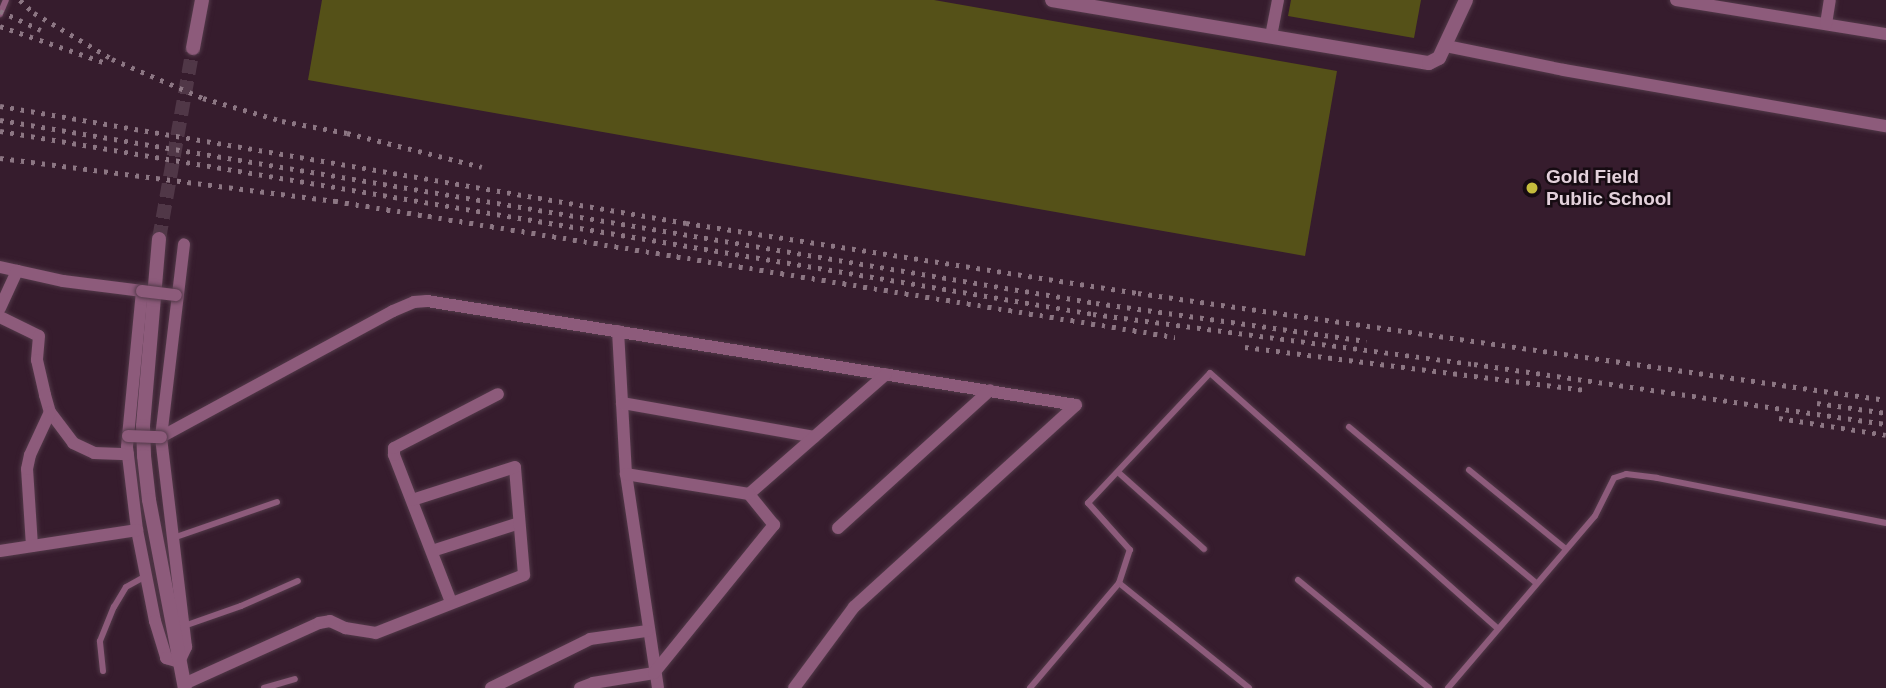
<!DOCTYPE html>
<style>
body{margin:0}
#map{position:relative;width:1886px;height:688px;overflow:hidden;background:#361c2d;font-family:Helvetica,sans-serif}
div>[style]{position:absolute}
.green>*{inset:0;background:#555118}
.tertiary-tunnel>*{height:14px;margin-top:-7px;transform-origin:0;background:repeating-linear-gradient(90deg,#503747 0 14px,transparent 0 21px)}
.roads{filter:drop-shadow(0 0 2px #523949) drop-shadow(0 0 2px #523949)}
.service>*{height:6px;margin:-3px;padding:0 3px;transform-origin:3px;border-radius:3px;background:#8d5b7b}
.minor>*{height:12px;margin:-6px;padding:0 6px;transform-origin:6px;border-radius:6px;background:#8d5b7b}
.tertiary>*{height:14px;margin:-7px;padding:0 7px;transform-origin:7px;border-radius:7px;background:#8d5b7b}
.rail>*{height:4.5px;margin-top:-2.25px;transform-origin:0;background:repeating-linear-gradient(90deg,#8c7683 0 3.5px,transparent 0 10.5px)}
.bridges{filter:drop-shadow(0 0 2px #523949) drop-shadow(0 0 2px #523949)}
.minor-bridge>*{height:12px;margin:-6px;padding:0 6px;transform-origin:6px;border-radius:6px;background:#8d5b7b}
.dots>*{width:19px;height:19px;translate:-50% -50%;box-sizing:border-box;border:4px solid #160b12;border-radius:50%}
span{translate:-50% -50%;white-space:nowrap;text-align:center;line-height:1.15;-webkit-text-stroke:5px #160b12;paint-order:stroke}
.poi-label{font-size:19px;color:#e3d1db;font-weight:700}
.left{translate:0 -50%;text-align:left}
</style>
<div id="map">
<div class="green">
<div style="clip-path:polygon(322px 0,934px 0,1337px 71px,1305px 256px,308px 80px)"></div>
<div style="clip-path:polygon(1291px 0,1421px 0,1414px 38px,1288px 16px)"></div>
</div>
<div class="tertiary-tunnel">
<div style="left:159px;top:239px;width:194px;rotate:-79.9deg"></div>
</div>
<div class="roads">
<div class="service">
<div style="left:0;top:14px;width:15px;rotate:-67deg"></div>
<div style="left:1349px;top:427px;width:244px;rotate:39.8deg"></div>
<div style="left:1469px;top:470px;width:125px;rotate:39.2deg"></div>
<div style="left:1119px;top:473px;width:114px;rotate:41.8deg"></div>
<div style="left:173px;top:538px;width:110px;rotate:-19.1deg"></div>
<div style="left:1298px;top:580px;width:170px;rotate:39.5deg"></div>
<div style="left:1119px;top:583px;width:167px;rotate:38.9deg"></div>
<div style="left:184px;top:626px;width:60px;rotate:-19.3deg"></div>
<div style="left:241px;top:606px;width:62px;rotate:-23.7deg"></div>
<div style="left:103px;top:671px;width:30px;rotate:-96deg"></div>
<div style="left:100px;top:641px;width:37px;rotate:-68deg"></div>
<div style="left:114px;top:607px;width:23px;rotate:-59deg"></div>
<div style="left:126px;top:587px;width:23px;rotate:-29deg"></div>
<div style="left:264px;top:688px;width:32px;rotate:-16deg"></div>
<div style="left:1030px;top:688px;width:138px;rotate:-49.7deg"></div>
<div style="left:1119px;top:583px;width:35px;rotate:-72deg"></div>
<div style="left:1130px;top:550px;width:63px;rotate:-131.8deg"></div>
<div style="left:1088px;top:503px;width:178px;rotate:-46.8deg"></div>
<div style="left:1210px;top:373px;width:384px;rotate:41.6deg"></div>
<div style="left:1448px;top:688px;width:226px;rotate:-49.5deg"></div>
<div style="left:1595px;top:516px;width:42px;rotate:-63.4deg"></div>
<div style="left:1614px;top:478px;width:13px;rotate:-18deg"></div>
<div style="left:1626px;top:474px;width:31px;rotate:7deg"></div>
<div style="left:1657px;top:478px;width:233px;rotate:11.1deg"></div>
</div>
<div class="minor">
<div style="left:1676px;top:0;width:213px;rotate:9.2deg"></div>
<div style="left:1826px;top:24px;width:24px;rotate:-81deg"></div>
<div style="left:1271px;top:36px;width:37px;rotate:-79deg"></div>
<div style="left:1446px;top:46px;width:120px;rotate:11.5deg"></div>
<div style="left:1564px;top:70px;width:327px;rotate:9.9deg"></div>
<div style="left:0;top:267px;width:65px;rotate:12.5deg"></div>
<div style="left:63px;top:281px;width:80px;rotate:7.2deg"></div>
<div style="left:142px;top:291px;width:157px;rotate:95.5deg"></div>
<div style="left:127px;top:447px;width:84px;rotate:83.1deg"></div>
<div style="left:137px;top:530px;width:93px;rotate:78.8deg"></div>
<div style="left:155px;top:621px;width:39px;rotate:73deg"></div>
<div style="left:166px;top:658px;width:14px;rotate:17deg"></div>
<div style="left:179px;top:662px;width:17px;rotate:-65deg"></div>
<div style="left:186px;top:647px;width:211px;rotate:-96.8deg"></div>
<div style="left:161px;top:437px;width:194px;rotate:-83.2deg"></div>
<div style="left:0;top:308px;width:41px;rotate:-65.3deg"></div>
<div style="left:0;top:317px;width:43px;rotate:26deg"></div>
<div style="left:39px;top:336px;width:24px;rotate:95deg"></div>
<div style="left:37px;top:360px;width:36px;rotate:77deg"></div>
<div style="left:45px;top:395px;width:18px;rotate:74deg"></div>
<div style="left:50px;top:412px;width:39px;rotate:53deg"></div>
<div style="left:73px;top:443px;width:23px;rotate:25deg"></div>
<div style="left:94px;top:453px;width:34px;rotate:2deg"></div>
<div style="left:618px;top:331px;width:143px;rotate:86.8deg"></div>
<div style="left:626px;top:474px;width:216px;rotate:81.5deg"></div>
<div style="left:622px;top:403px;width:195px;rotate:10deg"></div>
<div style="left:161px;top:437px;width:264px;rotate:-28.5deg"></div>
<div style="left:393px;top:311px;width:23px;rotate:-23deg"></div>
<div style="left:414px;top:302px;width:13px;rotate:-4deg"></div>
<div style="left:427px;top:301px;width:657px;rotate:9.1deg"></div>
<div style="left:749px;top:494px;width:182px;rotate:-41.2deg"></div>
<div style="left:838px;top:528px;width:205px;rotate:-42.2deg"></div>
<div style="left:32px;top:546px;width:77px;rotate:-93.7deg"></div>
<div style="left:27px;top:469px;width:14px;rotate:-78deg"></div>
<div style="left:30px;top:455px;width:47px;rotate:-65.1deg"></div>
<div style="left:0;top:551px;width:139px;rotate:-8.7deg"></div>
<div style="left:432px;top:551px;width:91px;rotate:-17.8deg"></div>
<div style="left:451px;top:602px;width:158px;rotate:-111.2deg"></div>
<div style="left:394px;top:455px;width:7px;rotate:-90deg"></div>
<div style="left:394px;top:448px;width:117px;rotate:-27.4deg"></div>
<div style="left:184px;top:684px;width:148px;rotate:-24.3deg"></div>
<div style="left:319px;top:623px;width:11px;rotate:-10deg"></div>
<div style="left:330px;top:621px;width:17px;rotate:25deg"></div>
<div style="left:345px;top:628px;width:31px;rotate:9deg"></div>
<div style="left:376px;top:633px;width:159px;rotate:-21.4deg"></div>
<div style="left:524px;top:575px;width:108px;rotate:-94.8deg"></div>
<div style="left:515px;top:467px;width:108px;rotate:162.2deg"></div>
<div style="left:491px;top:688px;width:110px;rotate:-26.3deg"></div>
<div style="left:590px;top:639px;width:58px;rotate:-8deg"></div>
<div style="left:580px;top:688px;width:14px;rotate:-21deg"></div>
<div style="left:593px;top:683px;width:62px;rotate:-9.3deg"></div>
<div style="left:654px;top:673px;width:191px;rotate:-51deg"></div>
<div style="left:774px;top:525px;width:40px;rotate:-129deg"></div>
<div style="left:749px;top:494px;width:125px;rotate:-170.8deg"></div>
<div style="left:794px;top:688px;width:101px;rotate:-53.5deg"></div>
<div style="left:854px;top:607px;width:300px;rotate:-42.3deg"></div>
</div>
<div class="tertiary">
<div style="left:1052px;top:0;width:382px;rotate:9.5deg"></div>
<div style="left:1429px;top:63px;width:11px;rotate:-27deg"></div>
<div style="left:1439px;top:58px;width:64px;rotate:-65deg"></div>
<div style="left:193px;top:48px;width:49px;rotate:-79.4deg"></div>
<div style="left:159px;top:239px;width:188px;rotate:94.9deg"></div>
<div style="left:143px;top:426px;width:30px;rotate:88deg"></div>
<div style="left:144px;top:456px;width:44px;rotate:83.5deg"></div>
<div style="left:149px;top:500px;width:191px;rotate:79.2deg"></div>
</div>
</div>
<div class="rail">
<div style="left:20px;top:0;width:19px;rotate:43deg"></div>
<div style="left:34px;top:13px;width:91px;rotate:30.5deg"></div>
<div style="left:112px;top:59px;width:99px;rotate:23.2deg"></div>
<div style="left:203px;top:98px;width:82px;rotate:16.2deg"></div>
<div style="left:282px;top:121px;width:66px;rotate:10.5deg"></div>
<div style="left:347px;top:133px;width:139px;rotate:14.1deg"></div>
<div style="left:0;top:11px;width:45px;rotate:24.9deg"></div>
<div style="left:0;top:26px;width:112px;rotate:19.2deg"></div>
<div style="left:0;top:106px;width:696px;rotate:9.68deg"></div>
<div style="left:686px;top:223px;width:457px;rotate:8.8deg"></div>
<div style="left:1138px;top:293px;width:756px;rotate:8.14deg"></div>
<div style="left:0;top:120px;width:1111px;rotate:9.48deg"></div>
<div style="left:1096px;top:303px;width:273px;rotate:8deg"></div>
<div style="left:0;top:131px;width:1108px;rotate:9.5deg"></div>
<div style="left:1093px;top:314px;width:384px;rotate:7.5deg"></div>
<div style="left:1474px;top:364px;width:416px;rotate:8.3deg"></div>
<div style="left:0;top:158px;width:338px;rotate:7.3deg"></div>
<div style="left:335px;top:201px;width:851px;rotate:9.2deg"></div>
<div style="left:1245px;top:347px;width:343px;rotate:7.2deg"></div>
<div style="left:1817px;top:403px;width:70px;rotate:8.2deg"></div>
<div style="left:1779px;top:418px;width:108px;rotate:9deg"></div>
</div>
<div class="bridges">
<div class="minor-bridge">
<div style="left:142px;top:291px;width:34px;rotate:7deg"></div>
<div style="left:128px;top:436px;width:33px;rotate:2deg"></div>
</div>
</div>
<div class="dots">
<div style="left:1532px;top:188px;background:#c5bc3d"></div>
</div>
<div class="poi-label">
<span class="left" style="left:1546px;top:188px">Gold Field<br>Public School</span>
</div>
</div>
